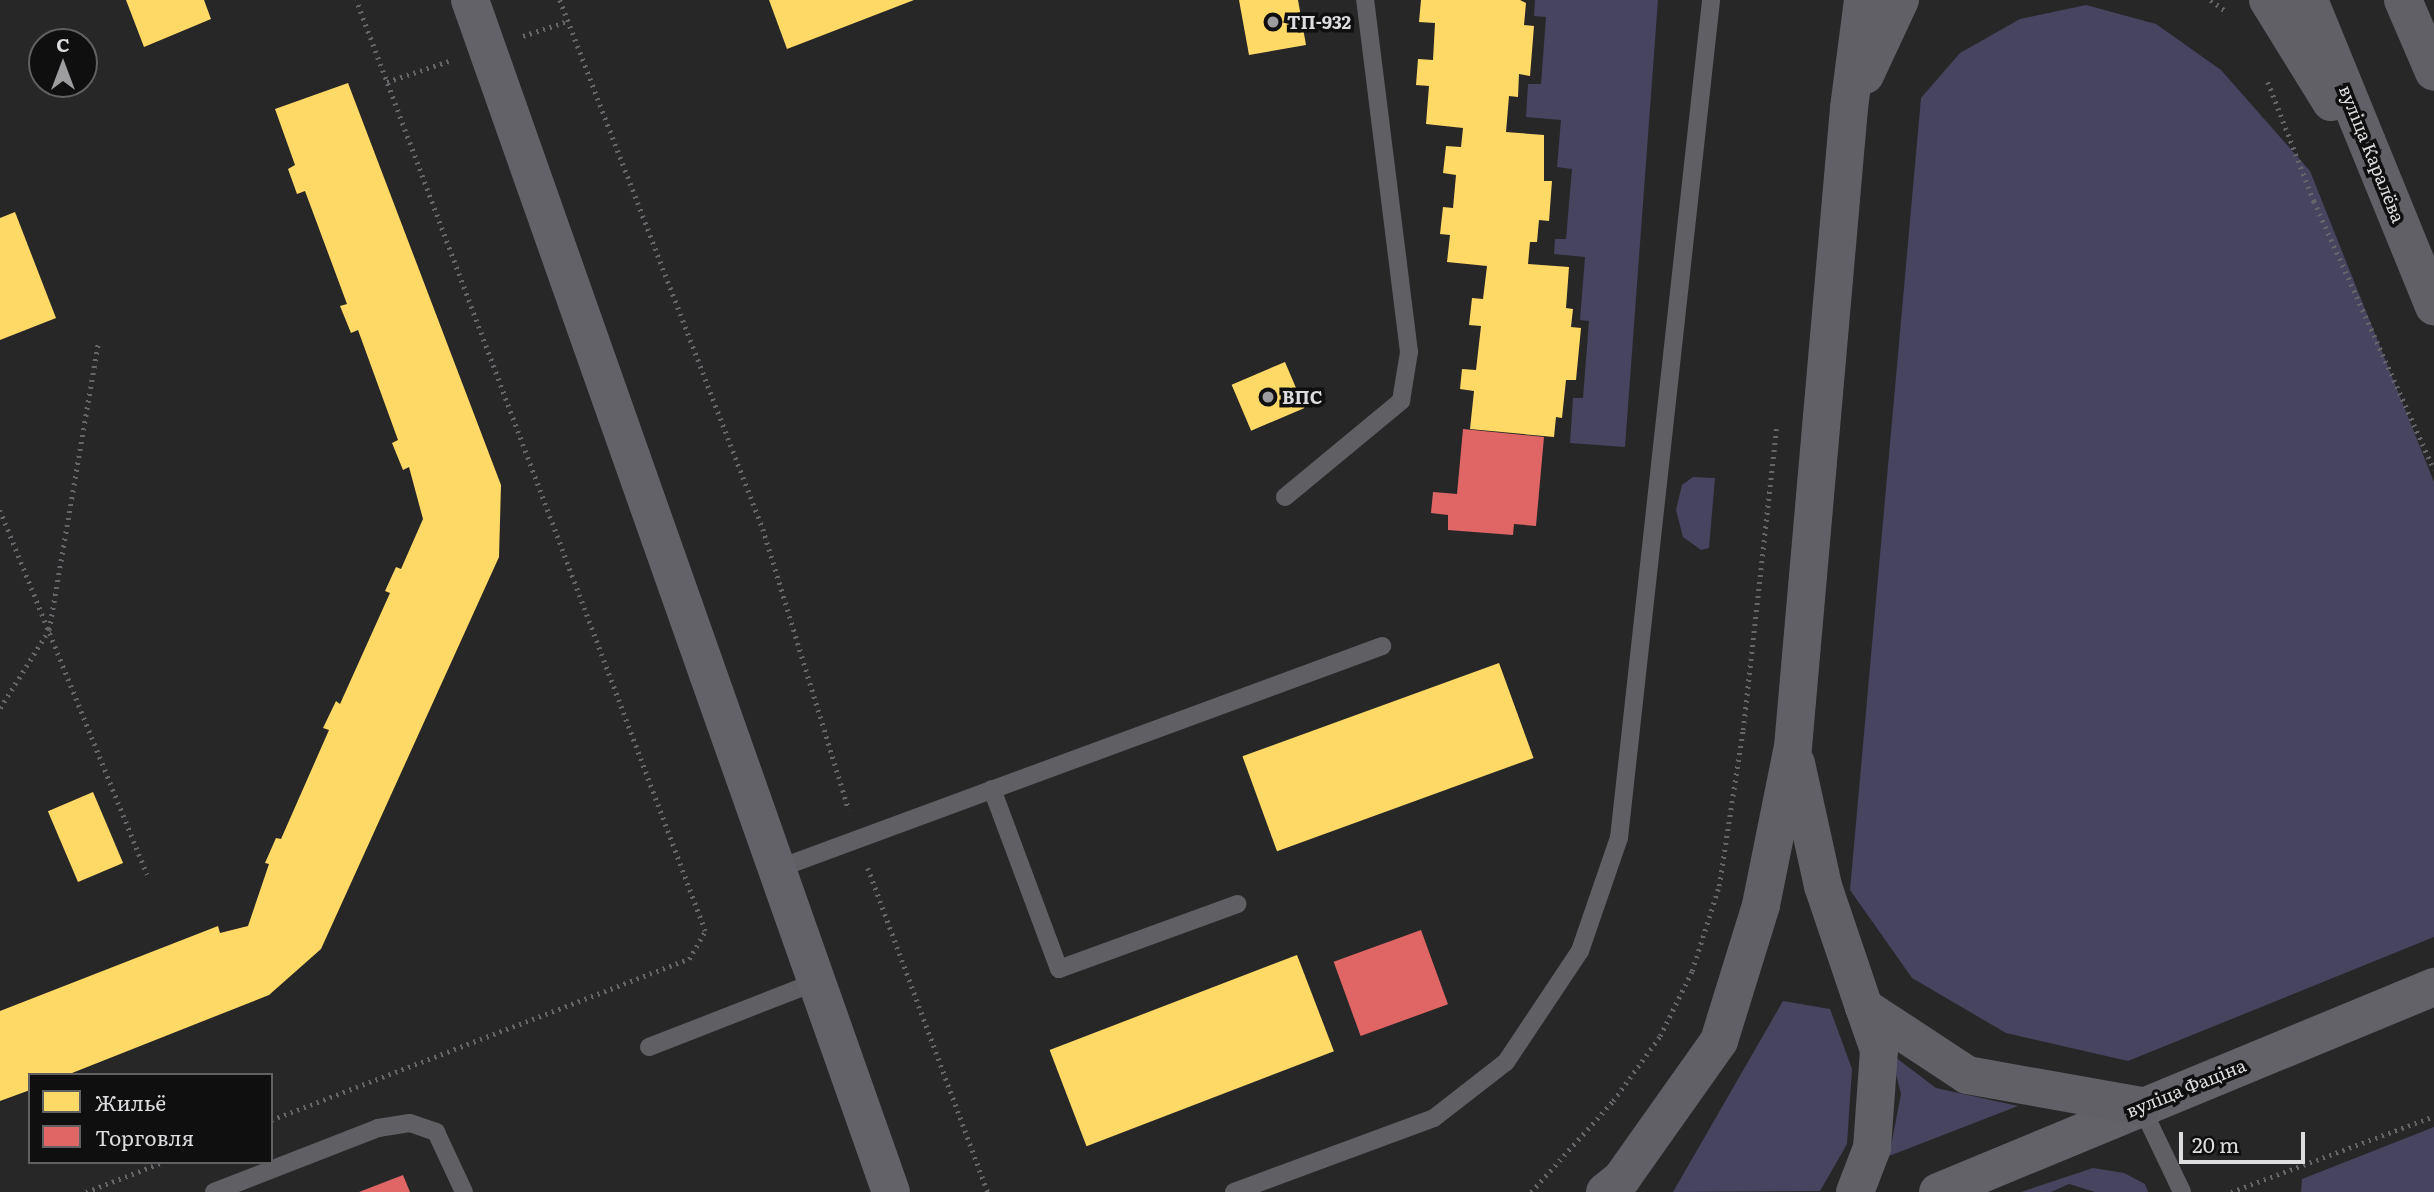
<!DOCTYPE html>
<meta charset="utf-8">
<style>
body{margin:0}
#map{position:relative;width:2434px;height:1192px;overflow:hidden;background:#272728;font-family:Literata,serif}
div>[style]{position:absolute}
.green>*{inset:0;background:#46445f}
.homes>*{inset:0;background:#ffd966;transform-origin:0 0}
.shops>*{inset:0;background:#e06666;transform-origin:0 0}
.path>*{height:4.5px;margin-top:-2.25px;transform-origin:0;background:repeating-linear-gradient(90deg,#666569 0 2px,transparent 0 7px)}
.lane>*{height:18px;margin:-9px;padding:0 9px;transform-origin:9px;border-radius:9px;background:#5f5f64}
.secondary>*{height:38px;margin:-19px;padding:0 19px;transform-origin:19px;border-radius:19px;background:#626268}
.primary>*{height:38px;margin:-19px;padding:0 19px;transform-origin:19px;border-radius:19px;background:#606066}
.dots>*{width:19px;height:19px;translate:-50% -50%;box-sizing:border-box;border:4px solid #0f0f10;border-radius:50%}
span{translate:-50% -50%;white-space:nowrap;text-align:center;line-height:1.15;-webkit-text-stroke:7px #0f0f10;paint-order:stroke}
.poi-label{font-size:18px;color:#dddcdf;font-weight:700}
.left{translate:0 -50%;text-align:left}
.street-label{font-size:18px;color:#dddcdf}
.legend{position:absolute;left:28px;top:1073px;width:245px;height:91px;box-sizing:border-box;background:#0f0f10;border:2px solid #616163;margin:0;padding:9px 12px;list-style:none;font-size:21px;color:#dddcdf}
.legend li{display:flex;align-items:center;gap:14px;height:35px}
.legend b{width:35px;border:2px solid #616163}
.north{position:absolute;left:28px;top:28px;width:70px;height:70px;box-sizing:border-box;background:#0f0f10;border:2px solid #616163;border-radius:50%;rotate:0deg;font-size:19px;font-weight:700;line-height:28px;text-align:center;color:#dddcdf}
.north::after{content:'';display:block;margin:auto;width:24px;height:32px;background:#9d9d9f;clip-path:polygon(50% 0,100% 100%,50% 72%,0 100%)}
.scale{position:absolute;left:2179px;top:1132px;width:126px;height:32px;box-sizing:border-box;border:4px solid #dddcdf;border-top:0;padding-left:9px;font-size:21px;line-height:24px;white-space:nowrap;color:#dddcdf;-webkit-text-stroke:5px #0f0f10;paint-order:stroke}
</style>
<div id="map">
<div class="green">
<div style="clip-path:polygon(1535px 0,1658px 0,1625px 447px,1570px 443px,1573px 398px,1583px 398px,1589px 321px,1580px 320px,1585px 257px,1554px 254px,1555px 239px,1566px 239px,1572px 169px,1557px 167px,1561px 120px,1526px 117px,1528px 84px,1541px 84px,1546px 17px,1534px 16px)"></div>
<div style="clip-path:polygon(2086px 5px,2156px 24px,2221px 70px,2310px 171px,2434px 482px,2434px 937px,2128px 1061px,2006px 1033px,1912px 978px,1850px 890px,1921px 98px,1960px 53px,2020px 19px)"></div>
<div style="clip-path:polygon(1693px 477px,1715px 478px,1709px 548px,1701px 550px,1683px 537px,1676px 510px,1682px 485px)"></div>
<div style="clip-path:polygon(1783px 1001px,1830px 1009px,1852px 1069px,1847px 1144px,1820px 1191px,1673px 1192px)"></div>
<div style="clip-path:polygon(1891px 1054px,1936px 1088px,2018px 1106px,1889px 1156px,1901px 1094px)"></div>
<div style="clip-path:polygon(2434px 1127px,2434px 1192px,2301px 1192px,2302px 1179px)"></div>
<div style="clip-path:polygon(2093px 1168px,2124px 1173px,2145px 1184px,2148px 1192px,2095px 1192px,2069px 1184px,2051px 1192px,2021px 1192px)"></div>
</div>
<div class="homes">
<div style="clip-path:polygon(126px 0,204px 0,211px 19px,144px 47px)"></div>
<div style="clip-path:polygon(769px 0,914px 0,787px 49px)"></div>
<div style="clip-path:polygon(1239px 0,1298px 0,1306px 45px,1249px 55px)"></div>
<div style="clip-path:polygon(1421px 0,1520px 0,1526px 3px,1524px 25px,1534px 26px,1530px 76px,1519px 74px,1518px 97px,1509px 96px,1506px 132px,1544px 135px,1544px 181px,1552px 181px,1549px 221px,1539px 220px,1537px 242px,1530px 242px,1528px 264px,1569px 267px,1566px 308px,1573px 309px,1571px 327px,1581px 328px,1576px 380px,1566px 380px,1562px 418px,1556px 417px,1554px 437px,1470px 429px,1474px 391px,1460px 389px,1462px 369px,1476px 370px,1481px 326px,1469px 325px,1472px 298px,1483px 299px,1487px 266px,1447px 262px,1450px 235px,1440px 234px,1443px 207px,1453px 208px,1456px 175px,1443px 173px,1446px 146px,1461px 147px,1463px 128px,1426px 124px,1429px 86px,1416px 85px,1418px 59px,1433px 60px,1435px 23px,1419px 22px)"></div>
<div style="clip-path:polygon(348px 83px,501px 485px,499px 557px,321px 949px,269px 995px,67px 1075px,30px 1075px,30px 1090px,0 1101px,0 1011px,218px 926px,220px 933px,248px 926px,269px 864px,265px 863px,276px 838px,281px 839px,329px 730px,323px 728px,336px 701px,340px 704px,390px 593px,385px 591px,396px 567px,401px 569px,423px 519px,409px 467px,403px 470px,392px 443px,398px 440px,358px 330px,351px 333px,340px 306px,347px 304px,305px 191px,297px 194px,288px 169px,295px 165px,275px 109px)"></div>
<div style="clip-path:polygon(15px 212px,56px 318px,0 340px,0 218px)"></div>
<div style="left:1285px;top:362px;width:50px;height:58px;rotate:67deg"></div>
<div style="left:1499px;top:663px;width:101px;height:273px;rotate:70deg"></div>
<div style="left:93px;top:792px;width:77px;height:49px;rotate:67deg"></div>
<div style="left:1297px;top:955px;width:103px;height:265px;rotate:69deg"></div>
</div>
<div class="shops">
<div style="clip-path:polygon(1463px 429px,1544px 437px,1536px 526px,1514px 524px,1513px 535px,1448px 530px,1448px 515px,1431px 513px,1433px 492px,1457px 494px)"></div>
<div style="left:1421px;top:930px;width:79px;height:93px;rotate:70deg"></div>
<div style="clip-path:polygon(403px 1175px,410px 1192px,359px 1192px)"></div>
</div>
<div class="path">
<div style="left:560px;top:0;width:567px;rotate:69.01deg"></div>
<div style="left:763px;top:529px;width:294px;rotate:73deg"></div>
<div style="left:2211px;top:0;width:20px;rotate:37deg"></div>
<div style="left:523px;top:36px;width:47px;rotate:-18.4deg"></div>
<div style="left:387px;top:82px;width:65px;rotate:-18.7deg"></div>
<div style="left:2268px;top:82px;width:128px;rotate:68.9deg"></div>
<div style="left:2314px;top:201px;width:294px;rotate:65.9deg"></div>
<div style="left:0;top:510px;width:393px;rotate:68deg"></div>
<div style="left:0;top:708px;width:92px;rotate:-57.9deg"></div>
<div style="left:49px;top:630px;width:292px;rotate:-80.3deg"></div>
<div style="left:868px;top:868px;width:346px;rotate:69.7deg"></div>
<div style="left:271px;top:1120px;width:448px;rotate:-21.1deg"></div>
<div style="left:689px;top:959px;width:32px;rotate:-60deg"></div>
<div style="left:705px;top:931px;width:994px;rotate:-110.55deg"></div>
<div style="left:86px;top:1192px;width:83px;rotate:-21.3deg"></div>
<div style="left:1531px;top:1192px;width:122px;rotate:-48deg"></div>
<div style="left:1613px;top:1101px;width:80px;rotate:-54.1deg"></div>
<div style="left:1660px;top:1036px;width:72px;rotate:-63.8deg"></div>
<div style="left:1692px;top:971px;width:89px;rotate:-72.4deg"></div>
<div style="left:1719px;top:886px;width:158px;rotate:-81.3deg"></div>
<div style="left:1743px;top:730px;width:303px;rotate:-83.7deg"></div>
<div style="left:2231px;top:1192px;width:217px;rotate:-20.5deg"></div>
</div>
<div class="lane">
<div style="left:1285px;top:497px;width:151px;rotate:-39.6deg"></div>
<div style="left:1401px;top:401px;width:50px;rotate:-80.7deg"></div>
<div style="left:1409px;top:352px;width:355px;rotate:-97.1deg"></div>
<div style="left:992px;top:789px;width:192px;rotate:69.6deg"></div>
<div style="left:1059px;top:969px;width:190px;rotate:-20deg"></div>
<div style="left:777px;top:869px;width:645px;rotate:-20.23deg"></div>
<div style="left:649px;top:1047px;width:181px;rotate:-21.3deg"></div>
<div style="left:2141px;top:1106px;width:95px;rotate:64.5deg"></div>
<div style="left:214px;top:1192px;width:176px;rotate:-21.3deg"></div>
<div style="left:378px;top:1128px;width:32px;rotate:-9deg"></div>
<div style="left:410px;top:1123px;width:28px;rotate:19deg"></div>
<div style="left:436px;top:1132px;width:66px;rotate:65deg"></div>
<div style="left:1234px;top:1192px;width:213px;rotate:-20.3deg"></div>
<div style="left:1434px;top:1118px;width:91px;rotate:-37.9deg"></div>
<div style="left:1506px;top:1062px;width:133px;rotate:-56.3deg"></div>
<div style="left:1580px;top:951px;width:120px;rotate:-71deg"></div>
<div style="left:1619px;top:838px;width:843px;rotate:-83.73deg"></div>
</div>
<div class="secondary">
<div style="left:470px;top:0;width:1264px;rotate:70.55deg"></div>
<div style="left:1938px;top:1192px;width:537px;rotate:-22.46deg"></div>
</div>
<div class="primary">
<div style="left:2268px;top:0;width:120px;rotate:58.3deg"></div>
<div style="left:2309px;top:0;width:331px;rotate:67.8deg"></div>
<div style="left:2403px;top:0;width:78px;rotate:66.7deg"></div>
<div style="left:1865px;top:75px;width:83px;rotate:-65deg"></div>
<div style="left:1796px;top:763px;width:126px;rotate:77.6deg"></div>
<div style="left:1823px;top:886px;width:128px;rotate:71.3deg"></div>
<div style="left:1864px;top:1007px;width:123px;rotate:33.4deg"></div>
<div style="left:1967px;top:1075px;width:177px;rotate:10.1deg"></div>
<div style="left:1605px;top:1192px;width:22px;rotate:-39deg"></div>
<div style="left:1622px;top:1178px;width:168px;rotate:-54.7deg"></div>
<div style="left:1719px;top:1041px;width:142px;rotate:-72.8deg"></div>
<div style="left:1761px;top:905px;width:161px;rotate:-78.6deg"></div>
<div style="left:1793px;top:747px;width:641px;rotate:-84.99deg"></div>
<div style="left:1849px;top:108px;width:109px;rotate:-82.6deg"></div>
<div style="left:1855px;top:1192px;width:47px;rotate:-68.9deg"></div>
<div style="left:1872px;top:1148px;width:98px;rotate:-85.9deg"></div>
<div style="left:1879px;top:1050px;width:46px;rotate:-109.2deg"></div>
</div>
<div class="dots">
<div style="left:1273px;top:22px;background:#9d9d9f"></div>
<div style="left:1268px;top:397px;background:#9d9d9f"></div>
</div>
<div class="poi-label">
<span class="left" style="left:1287px;top:22px">ТП-932</span>
<span class="left" style="left:1282px;top:397px">ВПС</span>
</div>
<div class="street-label">
<span style="left:2372px;top:154px;rotate:68deg">вуліца Каралёва</span>
<span style="left:2186px;top:1088px;rotate:-22deg">вуліца Фаціна</span>
</div>
<ul class="legend">
<li><b style="height:19px;background:#ffd966"></b>Жильё</li>
<li><b style="height:19px;background:#e06666"></b>Торговля</li>
</ul>
<div class="north">С</div>
<div class="scale">20 m</div>
</div>
